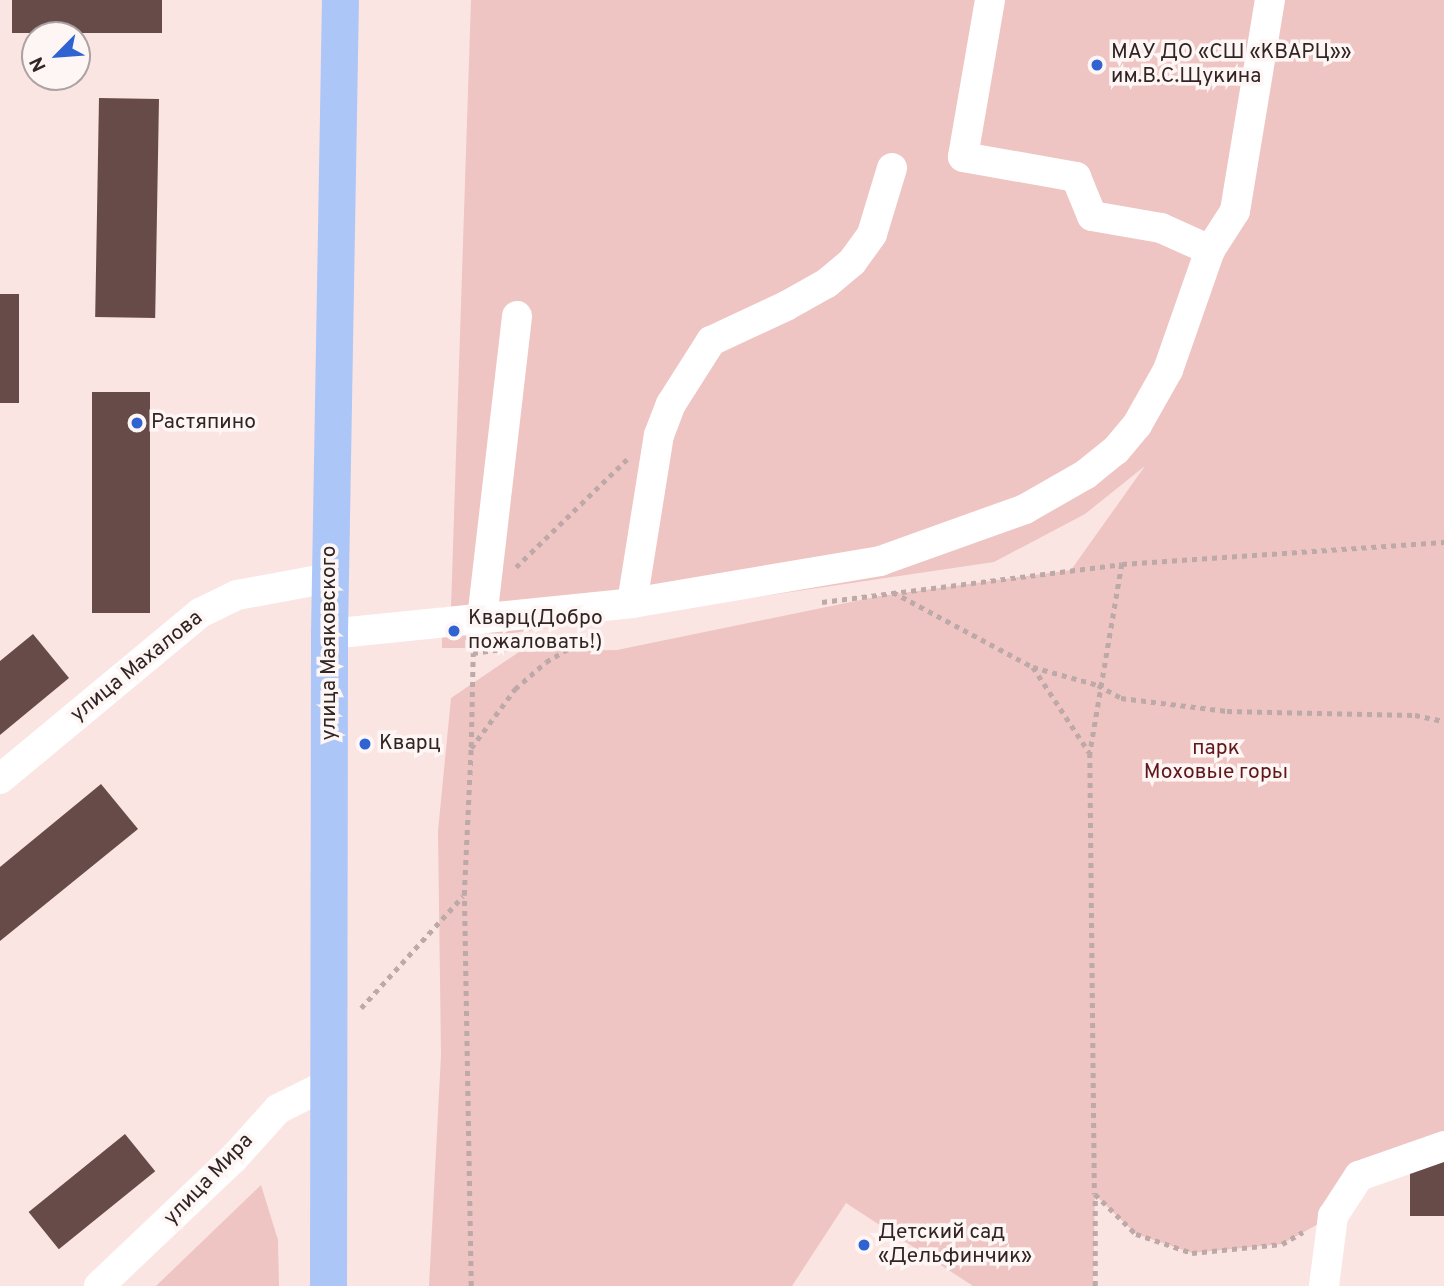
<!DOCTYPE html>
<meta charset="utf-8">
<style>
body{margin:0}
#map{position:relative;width:1444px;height:1286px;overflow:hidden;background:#fae5e3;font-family:Overpass,sans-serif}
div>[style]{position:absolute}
.green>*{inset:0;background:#eec5c2}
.building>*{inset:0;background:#674b49;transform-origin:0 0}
.path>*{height:4.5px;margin-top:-2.25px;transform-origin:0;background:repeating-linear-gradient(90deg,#bca9a8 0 5px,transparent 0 10px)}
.minor>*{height:30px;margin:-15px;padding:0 15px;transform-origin:15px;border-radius:15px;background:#fff}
.major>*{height:37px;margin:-18.5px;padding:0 18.5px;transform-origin:18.5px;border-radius:18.5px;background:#acc6f7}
.dots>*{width:19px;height:19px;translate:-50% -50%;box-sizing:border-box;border:4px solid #fdf6f5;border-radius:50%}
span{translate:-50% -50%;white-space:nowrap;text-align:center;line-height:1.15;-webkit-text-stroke:7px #fdf6f5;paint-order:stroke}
.poi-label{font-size:21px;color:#312423}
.left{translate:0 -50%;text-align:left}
.street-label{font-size:21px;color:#312423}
.park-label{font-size:21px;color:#60171a}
.north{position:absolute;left:21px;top:21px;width:70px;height:70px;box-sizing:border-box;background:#fdf6f5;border:2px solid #aba2a1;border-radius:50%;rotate:245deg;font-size:19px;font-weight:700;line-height:28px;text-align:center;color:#312423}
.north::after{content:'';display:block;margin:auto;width:24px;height:32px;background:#2e63d1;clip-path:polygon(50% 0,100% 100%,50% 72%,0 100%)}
</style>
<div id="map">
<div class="green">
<div style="clip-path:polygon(471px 0,1444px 0,1444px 1146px,1359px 1176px,1333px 1216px,1282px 1244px,1192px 1253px,1136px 1234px,1095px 1195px,1093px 1286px,973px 1286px,846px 1203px,792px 1286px,429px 1286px,441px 1055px,438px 831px,451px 698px,519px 652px,617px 650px,880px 596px,1071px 570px,1145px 466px,1085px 514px,994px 562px,465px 640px,465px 648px,442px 648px,442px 607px,451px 607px)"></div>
<div style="clip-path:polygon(261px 1185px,278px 1240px,279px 1286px,156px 1286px)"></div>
</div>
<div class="building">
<div style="left:12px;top:0;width:150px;height:33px"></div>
<div style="left:99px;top:98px;width:60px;height:219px;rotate:1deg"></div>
<div style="left:0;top:294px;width:19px;height:109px"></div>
<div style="left:92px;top:392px;width:58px;height:221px"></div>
<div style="clip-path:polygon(33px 634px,69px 678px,0 735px,0 661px)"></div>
<div style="clip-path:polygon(101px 784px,138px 829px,0 941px,0 867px)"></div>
<div style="left:125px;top:1134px;width:48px;height:124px;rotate:51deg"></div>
<div style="left:1444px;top:1161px;width:55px;height:34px;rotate:90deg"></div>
</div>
<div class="path">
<div style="left:1122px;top:564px;width:192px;rotate:99.6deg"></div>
<div style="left:1090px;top:753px;width:441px;rotate:89.4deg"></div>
<div style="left:1095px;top:1194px;width:57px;rotate:44.3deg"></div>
<div style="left:1136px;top:1234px;width:59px;rotate:18.7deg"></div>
<div style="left:1192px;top:1253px;width:90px;rotate:-5.7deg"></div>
<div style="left:1282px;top:1244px;width:24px;rotate:-30deg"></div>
<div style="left:516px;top:567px;width:156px;rotate:-44.2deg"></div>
<div style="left:893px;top:592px;width:159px;rotate:28.2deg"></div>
<div style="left:1033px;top:667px;width:102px;rotate:56.6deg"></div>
<div style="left:822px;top:602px;width:302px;rotate:-7.2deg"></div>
<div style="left:1122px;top:564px;width:323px;rotate:-3.9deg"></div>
<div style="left:1033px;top:667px;width:67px;rotate:15.5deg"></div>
<div style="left:1098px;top:685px;width:26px;rotate:29deg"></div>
<div style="left:1121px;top:698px;width:107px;rotate:7deg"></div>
<div style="left:1227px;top:711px;width:188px;rotate:1.2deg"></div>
<div style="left:1415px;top:715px;width:30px;rotate:12deg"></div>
<div style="left:471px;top:747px;width:94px;rotate:-88.8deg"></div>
<div style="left:473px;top:653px;width:89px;rotate:-7.8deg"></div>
<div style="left:361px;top:1008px;width:151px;rotate:-47.7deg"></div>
<div style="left:471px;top:1286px;width:391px;rotate:-91deg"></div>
<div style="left:464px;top:895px;width:147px;rotate:-87.3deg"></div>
<div style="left:471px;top:748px;width:74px;rotate:-53.3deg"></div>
<div style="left:515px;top:689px;width:41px;rotate:-41.1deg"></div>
<div style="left:546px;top:662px;width:49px;rotate:-30.8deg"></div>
<div style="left:1095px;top:1286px;width:91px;rotate:-90deg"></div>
</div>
<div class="minor">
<div style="left:990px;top:0;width:159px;rotate:99.8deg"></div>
<div style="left:963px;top:157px;width:115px;rotate:10deg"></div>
<div style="left:1076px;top:177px;width:42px;rotate:67.7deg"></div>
<div style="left:1092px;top:216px;width:70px;rotate:9.9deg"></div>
<div style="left:1161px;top:228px;width:54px;rotate:24.2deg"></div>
<div style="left:632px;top:603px;width:170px;rotate:-80.9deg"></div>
<div style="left:659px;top:435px;width:33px;rotate:-69deg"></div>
<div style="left:671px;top:404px;width:75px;rotate:-57.6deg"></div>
<div style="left:711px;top:341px;width:83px;rotate:-25deg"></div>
<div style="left:786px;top:306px;width:47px;rotate:-29.3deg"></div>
<div style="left:827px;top:283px;width:33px;rotate:-40deg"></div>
<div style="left:852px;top:262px;width:34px;rotate:-54deg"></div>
<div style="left:872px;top:234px;width:69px;rotate:-73.1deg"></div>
<div style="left:482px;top:619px;width:305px;rotate:-83.4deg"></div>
<div style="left:329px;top:634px;width:305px;rotate:-5.8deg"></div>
<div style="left:632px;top:603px;width:252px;rotate:-9.6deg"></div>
<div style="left:880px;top:561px;width:154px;rotate:-19.7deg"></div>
<div style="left:1025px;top:509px;width:70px;rotate:-29.8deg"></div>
<div style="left:1086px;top:474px;width:38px;rotate:-39deg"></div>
<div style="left:1116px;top:450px;width:33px;rotate:-50deg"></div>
<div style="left:1137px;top:425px;width:63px;rotate:-60.6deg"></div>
<div style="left:1168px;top:370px;width:127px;rotate:-70.7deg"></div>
<div style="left:1210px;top:250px;width:46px;rotate:-57.3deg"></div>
<div style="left:1235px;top:211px;width:214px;rotate:-80.6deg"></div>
<div style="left:0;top:779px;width:260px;rotate:-39.7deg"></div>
<div style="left:200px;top:613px;width:41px;rotate:-25.9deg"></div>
<div style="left:237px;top:595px;width:95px;rotate:-10.4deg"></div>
<div style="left:99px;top:1286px;width:185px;rotate:-43.5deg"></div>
<div style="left:233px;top:1159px;width:67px;rotate:-48deg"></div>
<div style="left:278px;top:1109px;width:54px;rotate:-26.6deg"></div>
<div style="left:1324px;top:1286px;width:71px;rotate:-82.7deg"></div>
<div style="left:1333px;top:1216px;width:48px;rotate:-57deg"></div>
<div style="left:1359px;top:1176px;width:90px;rotate:-19.4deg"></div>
</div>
<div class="major">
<div style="left:328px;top:1286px;width:652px;rotate:-89.91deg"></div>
<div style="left:329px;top:634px;width:634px;rotate:-89.01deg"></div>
</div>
<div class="dots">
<div style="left:1097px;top:65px;background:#2e63d1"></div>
<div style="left:137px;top:423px;background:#2e63d1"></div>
<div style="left:454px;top:631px;background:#2e63d1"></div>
<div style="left:365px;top:744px;background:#2e63d1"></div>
<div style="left:864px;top:1245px;background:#2e63d1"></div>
</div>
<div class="poi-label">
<span class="left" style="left:1111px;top:65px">МАУ ДО «СШ «КВАРЦ»»<br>им.В.С.Щукина</span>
<span class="left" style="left:151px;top:423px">Растяпино</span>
<span class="left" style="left:468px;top:631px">Кварц(Добро<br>пожаловать!)</span>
<span class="left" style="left:379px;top:744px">Кварц</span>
<span class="left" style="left:878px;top:1245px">Детский сад<br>«Дельфинчик»</span>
</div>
<div class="street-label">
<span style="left:330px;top:643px;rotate:-90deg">улица Маяковского</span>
<span style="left:137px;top:667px;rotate:-39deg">улица Махалова</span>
<span style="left:209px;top:1180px;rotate:-46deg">улица Мира</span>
</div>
<div class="park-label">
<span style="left:1216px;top:761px">парк<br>Моховые горы</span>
</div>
<div class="north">N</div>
</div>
